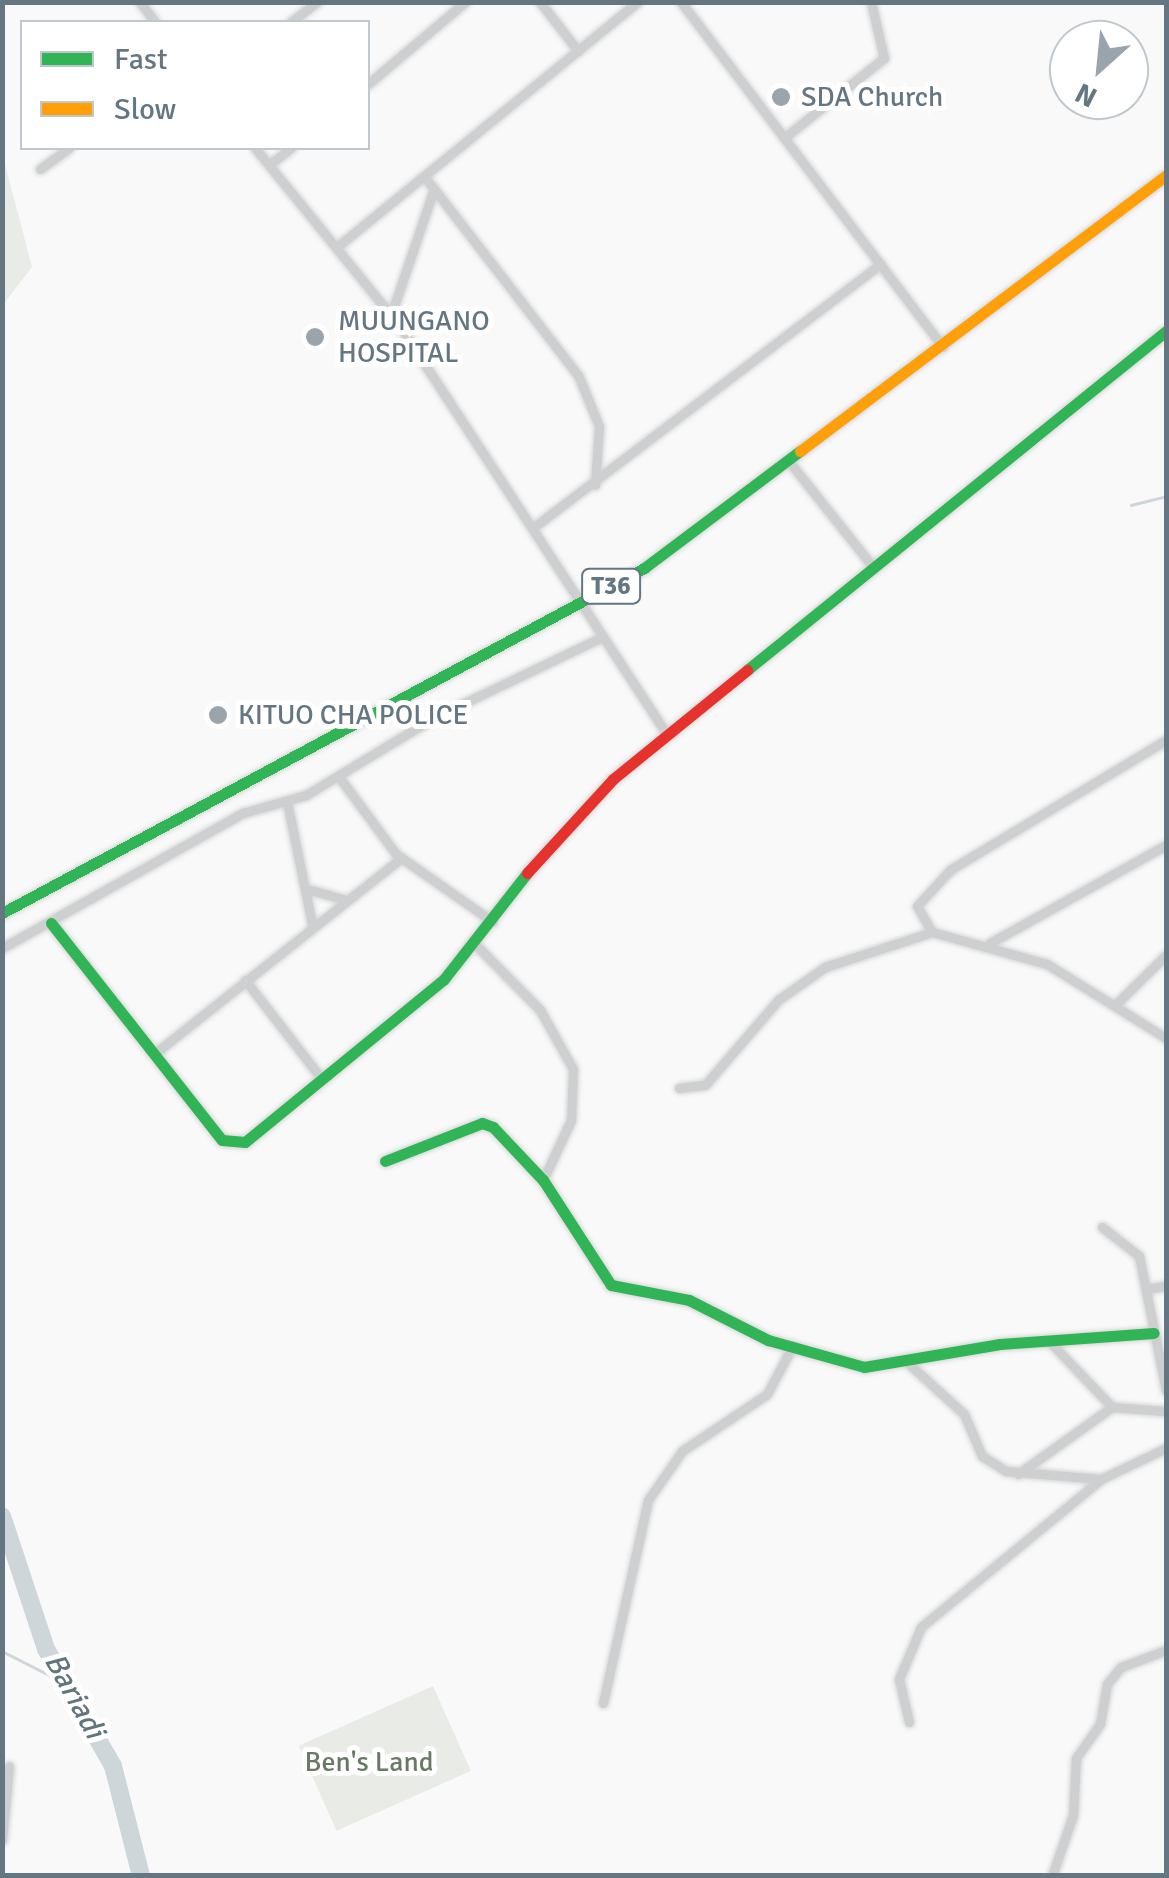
<!DOCTYPE html>
<style>
body{margin:0}
#map{position:relative;width:1169px;height:1878px;overflow:hidden;background:#f9f9f9;font-family:Signika,sans-serif}
div>[style]{position:absolute}
.green>*{inset:0;background:#e8ebe6;transform-origin:0 0}
.stream>*{height:2.5px;margin:-1.25px;padding:0 1.25px;transform-origin:1.25px;border-radius:1.25px;background:#ced6d9}
.river>*{height:18px;margin:-9px;padding:0 9px;transform-origin:9px;border-radius:9px;background:#ced6d9}
.roads{filter:drop-shadow(0 0 2px #d5d6d7) drop-shadow(0 0 2px #d5d6d7)}
.street>*{height:9px;margin:-4.5px;padding:0 4.5px;transform-origin:4.5px;border-radius:4.5px;background:#cecfd0}
.fast>*{height:11px;margin:-5.5px;padding:0 5.5px;transform-origin:5.5px;border-radius:5.5px;background:#30b455}
.slow>*{height:11px;margin:-5.5px;padding:0 5.5px;transform-origin:5.5px;border-radius:5.5px;background:#ff9f0a}
.jam>*{height:11px;margin:-5.5px;padding:0 5.5px;transform-origin:5.5px;border-radius:5.5px;background:#e5322d}
.dots>*{width:28px;height:28px;translate:-50% -50%;box-sizing:border-box;border:5px solid #fff;border-radius:50%}
span{translate:-50% -50%;white-space:nowrap;text-align:center;line-height:1.15;-webkit-text-stroke:10px #fff;paint-order:stroke}
.shield-label span{padding:2px 8px;background:#fff;border:2px solid;border-radius:8px;-webkit-text-stroke-width:0}
.shield-label{font-size:25px;color:#657683;font-weight:700}
.poi-label{font-size:28px;color:#657683}
.left{translate:0 -50%;text-align:left}
.park-label{font-size:28px;color:#687a64}
.water-label{font-size:30px;color:#60757c;font-style:italic}
.frame{position:absolute;inset:0;border:5px solid #657683;pointer-events:none}
.legend{position:absolute;left:20px;top:20px;width:350px;height:130px;box-sizing:border-box;background:#fff;border:2px solid #c1c8cd;margin:0;padding:12px 18px;list-style:none;font-size:30px;color:#657683}
.legend li{display:flex;align-items:center;gap:20px;height:50px}
.legend b{width:50px;border:2px solid #c1c8cd}
.north{position:absolute;left:1049px;top:20px;width:100px;height:100px;box-sizing:border-box;background:#fff;border:2px solid #c1c8cd;border-radius:50%;rotate:207deg;font-size:28px;font-weight:700;line-height:40px;text-align:center;color:#657683}
.north::after{content:'';display:block;margin:auto;width:35px;height:45px;background:#99a4ac;clip-path:polygon(50% 0,100% 100%,50% 72%,0 100%)}
</style>
<div id="map">
<div class="green">
<div style="clip-path:polygon(2px 153px,32px 267px,3px 305px,2px 305px)"></div>
<div style="left:433px;top:1686px;width:93px;height:147px;rotate:66deg"></div>
</div>
<div class="stream">
<div style="left:1131px;top:505px;width:36px;rotate:-14deg"></div>
<div style="left:2px;top:1651px;width:71px;rotate:26.9deg"></div>
</div>
<div class="river">
<div style="left:2px;top:1516px;width:140px;rotate:71.7deg"></div>
<div style="left:46px;top:1649px;width:135px;rotate:60.2deg"></div>
<div style="left:113px;top:1766px;width:114px;rotate:75.7deg"></div>
</div>
<div class="roads">
<div class="street">
<div style="left:140px;top:2px;width:25px;rotate:53deg"></div>
<div style="left:540px;top:2px;width:62px;rotate:52.2deg"></div>
<div style="left:681px;top:2px;width:433px;rotate:52.8deg"></div>
<div style="left:291px;top:22px;width:33px;rotate:-38deg"></div>
<div style="left:368px;top:84px;width:127px;rotate:-40.2deg"></div>
<div style="left:784px;top:138px;width:128px;rotate:-38.7deg"></div>
<div style="left:884px;top:58px;width:57px;rotate:-103.1deg"></div>
<div style="left:255px;top:148px;width:228px;rotate:50.9deg"></div>
<div style="left:399px;top:325px;width:488px;rotate:56.8deg"></div>
<div style="left:269px;top:165px;width:28px;rotate:-38deg"></div>
<div style="left:40px;top:169px;width:36px;rotate:-36deg"></div>
<div style="left:424px;top:176px;width:252px;rotate:52.3deg"></div>
<div style="left:578px;top:375px;width:55px;rotate:67.6deg"></div>
<div style="left:599px;top:426px;width:59px;rotate:93.9deg"></div>
<div style="left:337px;top:247px;width:387px;rotate:-39.2deg"></div>
<div style="left:391px;top:315px;width:133px;rotate:-71.2deg"></div>
<div style="left:791px;top:464px;width:132px;rotate:51.5deg"></div>
<div style="left:534px;top:527px;width:435px;rotate:-37.2deg"></div>
<div style="left:1166px;top:740px;width:251px;rotate:149deg"></div>
<div style="left:951px;top:869px;width:50px;rotate:132.6deg"></div>
<div style="left:917px;top:906px;width:30px;rotate:60deg"></div>
<div style="left:932px;top:932px;width:119px;rotate:15.5deg"></div>
<div style="left:1047px;top:964px;width:140px;rotate:31.9deg"></div>
<div style="left:339px;top:777px;width:96px;rotate:53.5deg"></div>
<div style="left:396px;top:854px;width:118px;rotate:35deg"></div>
<div style="left:287px;top:802px;width:125px;rotate:78.4deg"></div>
<div style="left:311px;top:890px;width:35px;rotate:16deg"></div>
<div style="left:990px;top:943px;width:201px;rotate:-29.1deg"></div>
<div style="left:475px;top:944px;width:93px;rotate:45.4deg"></div>
<div style="left:540px;top:1010px;width:68px;rotate:60.8deg"></div>
<div style="left:573px;top:1069px;width:51px;rotate:92.2deg"></div>
<div style="left:571px;top:1120px;width:66px;rotate:115deg"></div>
<div style="left:2px;top:948px;width:276px;rotate:-29.3deg"></div>
<div style="left:243px;top:813px;width:66px;rotate:-15.9deg"></div>
<div style="left:306px;top:795px;width:151px;rotate:-31.2deg"></div>
<div style="left:435px;top:717px;width:183px;rotate:-25.6deg"></div>
<div style="left:245px;top:980px;width:124px;rotate:52.2deg"></div>
<div style="left:1115px;top:1005px;width:71px;rotate:-44.4deg"></div>
<div style="left:154px;top:1054px;width:315px;rotate:-38.4deg"></div>
<div style="left:679px;top:1088px;width:26px;rotate:-7deg"></div>
<div style="left:705px;top:1085px;width:112px;rotate:-49.3deg"></div>
<div style="left:778px;top:1000px;width:57px;rotate:-35.1deg"></div>
<div style="left:825px;top:967px;width:113px;rotate:-18.1deg"></div>
<div style="left:1102px;top:1227px;width:47px;rotate:38.1deg"></div>
<div style="left:1139px;top:1256px;width:137px;rotate:78.6deg"></div>
<div style="left:1146px;top:1289px;width:20px;rotate:-9deg"></div>
<div style="left:1050px;top:1342px;width:90px;rotate:46.4deg"></div>
<div style="left:1112px;top:1407px;width:54px;rotate:4.2deg"></div>
<div style="left:909px;top:1364px;width:74px;rotate:42.3deg"></div>
<div style="left:964px;top:1414px;width:46px;rotate:66.8deg"></div>
<div style="left:982px;top:1456px;width:28px;rotate:32deg"></div>
<div style="left:1006px;top:1471px;width:95px;rotate:4.8deg"></div>
<div style="left:1101px;top:1479px;width:72px;rotate:-25.5deg"></div>
<div style="left:1018px;top:1474px;width:115px;rotate:-35.5deg"></div>
<div style="left:603px;top:1703px;width:208px;rotate:-77.5deg"></div>
<div style="left:648px;top:1500px;width:60px;rotate:-55.2deg"></div>
<div style="left:682px;top:1451px;width:102px;rotate:-33.8deg"></div>
<div style="left:767px;top:1394px;width:55px;rotate:-62deg"></div>
<div style="left:909px;top:1722px;width:44px;rotate:-103.1deg"></div>
<div style="left:899px;top:1679px;width:56px;rotate:-67.1deg"></div>
<div style="left:921px;top:1627px;width:233px;rotate:-39.4deg"></div>
<div style="left:2px;top:1840px;width:74px;rotate:-84.6deg"></div>
<div style="left:1052px;top:1876px;width:65px;rotate:-71deg"></div>
<div style="left:1073px;top:1815px;width:57px;rotate:-87deg"></div>
<div style="left:1076px;top:1758px;width:42px;rotate:-54.8deg"></div>
<div style="left:1100px;top:1724px;width:41px;rotate:-80.1deg"></div>
<div style="left:1107px;top:1684px;width:22px;rotate:-51deg"></div>
<div style="left:1121px;top:1667px;width:48px;rotate:-20.7deg"></div>
</div>
<div class="fast">
<div style="left:747px;top:670px;width:539px;rotate:-38.98deg"></div>
<div style="left:2px;top:913px;width:729px;rotate:-28.25deg"></div>
<div style="left:644px;top:568px;width:195px;rotate:-36.9deg"></div>
<div style="left:51px;top:923px;width:276px;rotate:51.8deg"></div>
<div style="left:222px;top:1140px;width:23px;rotate:5deg"></div>
<div style="left:245px;top:1142px;width:257px;rotate:-39.3deg"></div>
<div style="left:444px;top:979px;width:135px;rotate:-51.9deg"></div>
<div style="left:385px;top:1161px;width:104px;rotate:-21.4deg"></div>
<div style="left:482px;top:1123px;width:12px;rotate:20deg"></div>
<div style="left:493px;top:1127px;width:73px;rotate:46.7deg"></div>
<div style="left:543px;top:1180px;width:125px;rotate:57.1deg"></div>
<div style="left:611px;top:1285px;width:79px;rotate:10.9deg"></div>
<div style="left:689px;top:1300px;width:89px;rotate:26.9deg"></div>
<div style="left:768px;top:1340px;width:100px;rotate:15.7deg"></div>
<div style="left:864px;top:1367px;width:138px;rotate:-9.6deg"></div>
<div style="left:1000px;top:1344px;width:154px;rotate:-4.1deg"></div>
</div>
<div class="slow">
<div style="left:800px;top:451px;width:458px;rotate:-37deg"></div>
</div>
<div class="jam">
<div style="left:527px;top:873px;width:127px;rotate:-47.5deg"></div>
<div style="left:613px;top:779px;width:173px;rotate:-39.1deg"></div>
</div>
</div>
<div class="dots">
<div style="left:781px;top:97px;background:#99a4ac"></div>
<div style="left:315px;top:337px;background:#99a4ac"></div>
<div style="left:218px;top:715px;background:#99a4ac"></div>
</div>
<div class="shield-label">
<span style="left:611px;top:586px">T36</span>
</div>
<div class="poi-label">
<span class="left" style="left:801px;top:97px">SDA Church</span>
<span class="left" style="left:338px;top:337px">MUUNGANO<br>HOSPITAL</span>
<span class="left" style="left:238px;top:715px">KITUO CHA POLICE</span>
</div>
<div class="park-label">
<span style="left:369px;top:1762px">Ben's Land</span>
</div>
<div class="water-label">
<span style="left:74px;top:1696px;rotate:61deg">Bariadi</span>
</div>
<div class="frame"></div>
<ul class="legend">
<li><b style="height:12px;background:#30b455"></b>Fast</li>
<li><b style="height:12px;background:#ff9f0a"></b>Slow</li>
</ul>
<div class="north">N</div>
</div>
